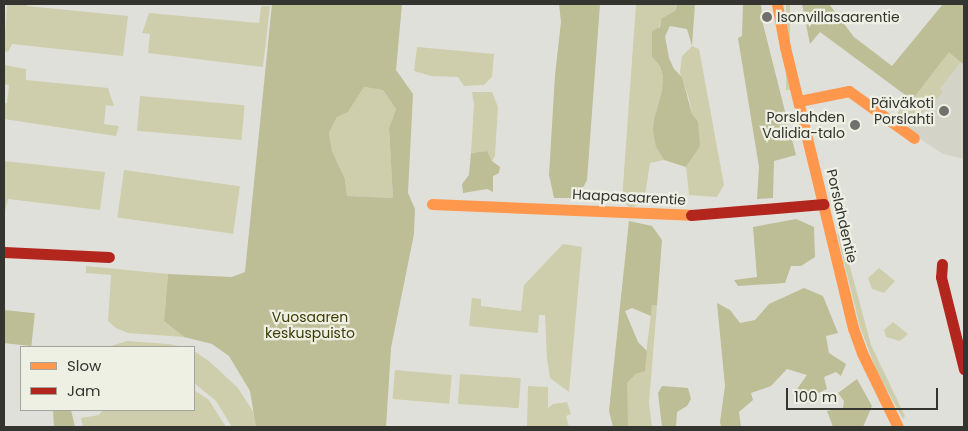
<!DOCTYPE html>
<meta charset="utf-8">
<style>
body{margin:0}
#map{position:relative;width:968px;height:431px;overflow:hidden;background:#e0e0da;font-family:Poppins,sans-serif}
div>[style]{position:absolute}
.built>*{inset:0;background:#d3d4c7}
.green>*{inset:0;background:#ceceac;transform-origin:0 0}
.forest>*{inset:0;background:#bdbd96;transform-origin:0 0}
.slow>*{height:11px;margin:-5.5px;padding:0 5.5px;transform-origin:5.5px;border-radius:5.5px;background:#ff974d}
.jam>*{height:11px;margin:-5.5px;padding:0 5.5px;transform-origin:5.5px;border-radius:5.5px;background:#b3261e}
.dots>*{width:14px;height:14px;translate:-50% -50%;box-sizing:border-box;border:2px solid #eff0e4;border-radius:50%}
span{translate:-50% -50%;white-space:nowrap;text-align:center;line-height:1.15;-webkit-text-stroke:4.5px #eff0e4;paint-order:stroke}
.poi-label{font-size:14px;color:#343430}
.left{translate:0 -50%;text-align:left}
.right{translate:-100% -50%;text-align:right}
.street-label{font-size:14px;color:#343430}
.park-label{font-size:14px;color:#3c3c04}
.frame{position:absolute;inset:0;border:5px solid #343430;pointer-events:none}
.legend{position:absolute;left:20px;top:346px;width:175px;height:65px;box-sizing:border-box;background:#eff0e4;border:1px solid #a4a59c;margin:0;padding:6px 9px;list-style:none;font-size:15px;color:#343430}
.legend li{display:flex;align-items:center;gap:10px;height:25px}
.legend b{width:25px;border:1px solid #a4a59c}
.scale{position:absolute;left:786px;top:388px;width:152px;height:22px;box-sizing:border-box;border:2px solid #343430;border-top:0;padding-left:6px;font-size:15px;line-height:18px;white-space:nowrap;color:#343430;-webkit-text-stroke:4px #eff0e4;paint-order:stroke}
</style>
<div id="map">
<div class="built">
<div style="clip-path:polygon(961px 62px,964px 65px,964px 159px,943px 154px,905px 129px,943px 93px,940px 89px)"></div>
</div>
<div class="green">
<div style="clip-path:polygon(7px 4px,27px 4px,27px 6px,128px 16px,123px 56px,12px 44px,8px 52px,4px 51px)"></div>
<div style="clip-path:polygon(636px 4px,677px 4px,676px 10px,661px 19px,652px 57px,660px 66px,663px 76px,662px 91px,654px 119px,656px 147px,664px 160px,650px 163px,644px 202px,630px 208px,622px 200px)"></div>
<div style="left:786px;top:4px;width:4px;height:86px"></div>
<div style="clip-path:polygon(261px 6px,270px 6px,263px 67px,148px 53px,150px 34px,142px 33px,149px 13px,259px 23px)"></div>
<div style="clip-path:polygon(692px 46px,699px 49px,724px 185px,717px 197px,689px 195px,686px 167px,699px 147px,689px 99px,680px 72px,682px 56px)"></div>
<div style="clip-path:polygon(417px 47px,494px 54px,492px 77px,484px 85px,464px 86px,458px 77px,431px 76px,414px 71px)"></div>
<div style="clip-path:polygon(949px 51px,961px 62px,940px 89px,943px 93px,905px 129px,894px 119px,908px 97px,912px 100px)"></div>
<div style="clip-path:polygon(4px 65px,26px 69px,26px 80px,108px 88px,114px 106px,106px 105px,104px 124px,119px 126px,116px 136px,4px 119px,4px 103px,7px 103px,9px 85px,4px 84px)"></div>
<div style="clip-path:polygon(364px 87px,383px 90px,396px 109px,389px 128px,393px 198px,347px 196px,345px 179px,332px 151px,329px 133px,337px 117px,348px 112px)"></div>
<div style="clip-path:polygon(472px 92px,492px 92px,498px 107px,495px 156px,492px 161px,487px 151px,471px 153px,474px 104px)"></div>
<div style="left:140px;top:96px;width:105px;height:35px;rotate:5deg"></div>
<div style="clip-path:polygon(4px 161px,105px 172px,100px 210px,8px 199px,4px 215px)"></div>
<div style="left:124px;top:170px;width:117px;height:48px;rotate:8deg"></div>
<div style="clip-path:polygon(841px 233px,871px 345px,905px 416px,903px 419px,877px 372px,860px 327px,837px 234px)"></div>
<div style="clip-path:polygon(563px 244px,582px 247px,569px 392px,550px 378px,547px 359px,545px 315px,539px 315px,538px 333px,469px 326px,472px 298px,481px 299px,481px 306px,521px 311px,524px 285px)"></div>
<div style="clip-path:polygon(86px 266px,168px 274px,164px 321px,184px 337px,128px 333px,116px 328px,108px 321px,111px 275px,86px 273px)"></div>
<div style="clip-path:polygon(879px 268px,895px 281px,884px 293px,872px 289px,868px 278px)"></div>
<div style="clip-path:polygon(652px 305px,657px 305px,649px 403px,652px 427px,628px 427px,625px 389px,627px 383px,636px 374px,641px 372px,646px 355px)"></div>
<div style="clip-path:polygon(893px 322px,908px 334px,900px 341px,886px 337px,884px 330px)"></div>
<div style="clip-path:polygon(127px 341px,168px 344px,184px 347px,108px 347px)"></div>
<div style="clip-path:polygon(194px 351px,210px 362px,238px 388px,254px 413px,256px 427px,232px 427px,216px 401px,194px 383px)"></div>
<div style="left:395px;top:370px;width:57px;height:29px;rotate:5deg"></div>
<div style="left:460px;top:374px;width:61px;height:30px;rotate:4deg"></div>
<div style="clip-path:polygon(528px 386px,548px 387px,548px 408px,553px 404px,567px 402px,571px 414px,566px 416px,569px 427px,527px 427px)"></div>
<div style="clip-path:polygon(194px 390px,209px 400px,226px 427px,83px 427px,81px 418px,99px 415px,103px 410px,194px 410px)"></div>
</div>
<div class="forest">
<div style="clip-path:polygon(evenodd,272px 4px,402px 4px,396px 70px,413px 94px,408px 193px,415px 209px,414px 234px,391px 348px,386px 427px,256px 427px,250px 391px,229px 356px,212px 344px,184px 337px,164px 321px,168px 274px,232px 277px,245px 272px,272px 4px,364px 87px,383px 90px,396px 109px,389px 128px,393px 198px,347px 196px,345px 179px,332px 151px,329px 133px,337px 117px,348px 112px,364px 87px)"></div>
<div style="clip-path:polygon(559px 4px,600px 4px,587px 180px,579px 195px,571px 198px,554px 198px,549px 175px,555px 75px,561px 22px)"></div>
<div style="clip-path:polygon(677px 4px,695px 4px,692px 46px,687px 29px,670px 26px,665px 36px,669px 58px,674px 69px,682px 77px,692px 114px,698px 122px,700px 146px,686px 167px,664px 160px,656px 147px,653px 131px,654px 119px,662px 91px,663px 76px,660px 66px,652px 57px,652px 31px,660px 27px,661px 19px,676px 10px)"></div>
<div style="clip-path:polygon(743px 4px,761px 4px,763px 24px,796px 155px,774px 161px,773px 198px,757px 199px,759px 167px,738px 38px,742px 36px)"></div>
<div style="clip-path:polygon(802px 4px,829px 4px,854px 37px,892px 66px,943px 4px,964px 4px,964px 65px,949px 52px,912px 100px,820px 32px,810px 44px)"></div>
<div style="clip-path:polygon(487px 151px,492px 161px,500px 167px,499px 173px,493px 176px,493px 192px,487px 189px,463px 193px,462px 184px,469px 175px,471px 153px)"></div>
<div style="clip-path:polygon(796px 219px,814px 227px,815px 257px,801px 266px,791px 266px,785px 283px,738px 286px,734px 280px,757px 277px,753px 227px)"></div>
<div style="clip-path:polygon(629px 221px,652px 226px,662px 240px,657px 305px,652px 305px,651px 316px,632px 308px,625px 311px,638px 342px,647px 351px,645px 371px,636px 374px,627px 383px,628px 427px,613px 427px,609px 411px)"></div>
<div style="clip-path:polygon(804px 288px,823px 296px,838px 333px,826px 336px,829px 353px,846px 364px,841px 376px,836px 372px,824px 377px,827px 389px,808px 398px,797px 389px,807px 375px,787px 369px,771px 386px,751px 393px,753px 400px,739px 412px,741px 427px,721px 427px,720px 422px,725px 386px,717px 303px,730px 310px,740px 323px,755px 320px,769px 304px)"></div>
<div style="left:4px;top:310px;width:31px;height:33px;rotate:6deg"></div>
<div style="clip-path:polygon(857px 379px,872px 406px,863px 427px,833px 427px,827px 411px,843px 408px,844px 401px,838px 393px)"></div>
<div style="clip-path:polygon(662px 386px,688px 388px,691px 399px,687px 406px,677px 412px,676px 427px,662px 427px,658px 393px)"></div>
<div style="clip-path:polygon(53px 410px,71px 410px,75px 427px,54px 427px)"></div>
</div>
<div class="slow">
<div style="left:777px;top:4px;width:44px;rotate:79.5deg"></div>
<div style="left:785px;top:47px;width:289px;rotate:76.4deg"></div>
<div style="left:853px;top:328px;width:27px;rotate:70deg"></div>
<div style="left:862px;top:353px;width:82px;rotate:64.1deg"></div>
<div style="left:799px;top:101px;width:51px;rotate:-11.3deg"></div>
<div style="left:849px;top:91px;width:80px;rotate:35.9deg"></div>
<div style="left:432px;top:204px;width:259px;rotate:2.4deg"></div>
</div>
<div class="jam">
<div style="left:691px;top:215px;width:133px;rotate:-4.7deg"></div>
<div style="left:4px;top:252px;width:105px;rotate:2.7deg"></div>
<div style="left:942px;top:264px;width:13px;rotate:94deg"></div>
<div style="left:941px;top:277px;width:95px;rotate:76deg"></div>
</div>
<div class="dots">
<div style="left:767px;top:17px;background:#70706c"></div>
<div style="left:944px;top:111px;background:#70706c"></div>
<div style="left:855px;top:125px;background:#70706c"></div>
</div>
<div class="poi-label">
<span class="left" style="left:777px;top:17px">Isonvillasaarentie</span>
<span class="right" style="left:934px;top:111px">Päiväkoti<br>Porslahti</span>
<span class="right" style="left:845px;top:125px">Porslahden<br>Validia-talo</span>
</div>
<div class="street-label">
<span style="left:629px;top:197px;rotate:3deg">Haapasaarentie</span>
<span style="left:842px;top:216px;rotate:77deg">Porslahdentie</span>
</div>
<div class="park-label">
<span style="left:310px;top:325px">Vuosaaren<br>keskuspuisto</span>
</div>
<div class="frame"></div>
<ul class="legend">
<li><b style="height:6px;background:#ff974d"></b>Slow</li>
<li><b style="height:6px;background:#b3261e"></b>Jam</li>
</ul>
<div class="scale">100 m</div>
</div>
